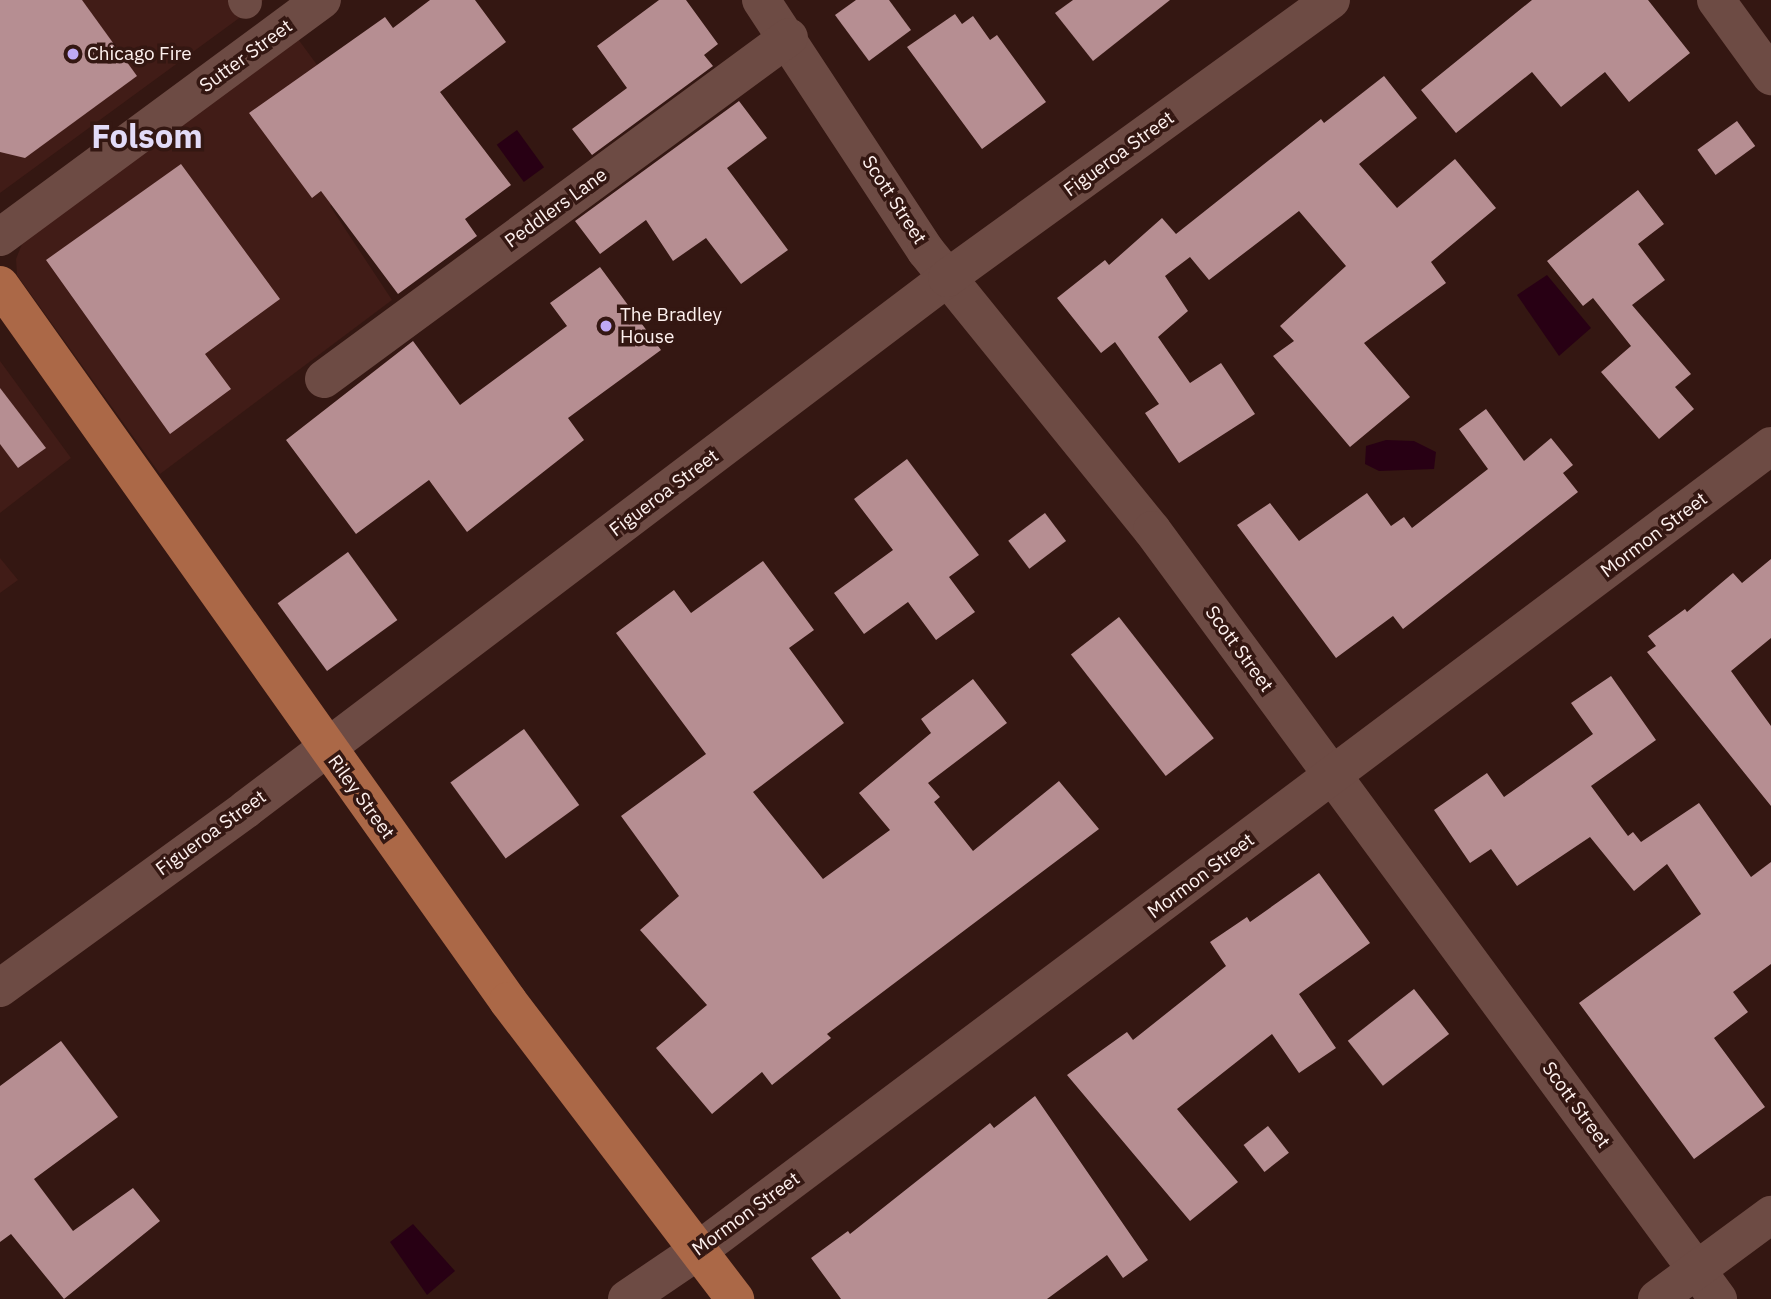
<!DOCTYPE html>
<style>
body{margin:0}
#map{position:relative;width:1771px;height:1299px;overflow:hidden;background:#341712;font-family:"IBM Plex Sans",sans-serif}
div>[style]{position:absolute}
.built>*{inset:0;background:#411c17}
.water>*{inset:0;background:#280014;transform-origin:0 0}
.building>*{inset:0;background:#b68e92;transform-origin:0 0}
.pedestrian>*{height:33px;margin:-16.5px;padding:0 16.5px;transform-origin:16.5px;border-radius:16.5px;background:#6d4b44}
.minor>*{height:38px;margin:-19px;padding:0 19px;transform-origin:19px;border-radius:19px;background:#6d4b44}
.secondary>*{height:38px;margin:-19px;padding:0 19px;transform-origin:19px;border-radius:19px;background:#6d4b44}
.primary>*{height:38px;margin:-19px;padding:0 19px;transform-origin:19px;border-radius:19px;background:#ab6847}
.dots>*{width:19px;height:19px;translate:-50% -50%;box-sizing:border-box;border:4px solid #341712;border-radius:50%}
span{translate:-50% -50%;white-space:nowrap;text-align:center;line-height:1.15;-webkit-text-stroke:7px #341712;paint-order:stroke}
.poi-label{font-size:19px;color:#fef1ef}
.left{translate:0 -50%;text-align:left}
.street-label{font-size:19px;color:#fef1ef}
.town-label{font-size:33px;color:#e2dbf8;font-weight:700}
</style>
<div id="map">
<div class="built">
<div style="clip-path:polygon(0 0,264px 0,0 193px)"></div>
<div style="clip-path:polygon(298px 39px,390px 164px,330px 206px,392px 300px,160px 474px,17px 275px,16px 259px,24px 239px)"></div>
<div style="clip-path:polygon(0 361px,71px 458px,0 513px)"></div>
<div style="clip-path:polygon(0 558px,18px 580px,0 593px)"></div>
</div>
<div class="water">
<div style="left:517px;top:130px;width:46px;height:25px;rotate:54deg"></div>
<div style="clip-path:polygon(1547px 275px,1591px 328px,1559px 356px,1517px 295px)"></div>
<div style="clip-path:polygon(1386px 440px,1414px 441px,1436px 452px,1434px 469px,1379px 471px,1365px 464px,1366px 446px)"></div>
<div style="clip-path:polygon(413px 1224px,455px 1271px,427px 1295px,390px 1242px)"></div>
</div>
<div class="building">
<div style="clip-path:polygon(0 0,82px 0,137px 76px,25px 158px,0 152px)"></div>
<div style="clip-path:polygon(430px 0,475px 0,506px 42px,440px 92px,511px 185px,465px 219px,477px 236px,398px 294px,321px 191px,312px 198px,249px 113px,385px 17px,393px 28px)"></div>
<div style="clip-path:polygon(659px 0,686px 0,718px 44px,704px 55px,713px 66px,592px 155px,572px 129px,627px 88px,597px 46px)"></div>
<div style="clip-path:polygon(856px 0,889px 0,911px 30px,869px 61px,835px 15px)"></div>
<div style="clip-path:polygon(1073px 0,1170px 0,1093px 61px,1055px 13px)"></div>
<div style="clip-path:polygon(1532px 0,1648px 0,1690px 53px,1629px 102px,1605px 72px,1561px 107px,1532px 72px,1456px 133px,1421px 90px)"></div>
<div style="clip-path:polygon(955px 14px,962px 24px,973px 16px,990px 40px,997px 35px,1046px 102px,982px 149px,907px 47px)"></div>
<div style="clip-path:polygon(1384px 76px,1417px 118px,1359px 164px,1397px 208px,1455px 159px,1496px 208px,1431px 262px,1446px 283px,1364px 343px,1410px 397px,1350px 447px,1273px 356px,1294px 341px,1280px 326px,1346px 266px,1299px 211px,1209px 280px,1190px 257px,1165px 276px,1188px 311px,1158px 337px,1190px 383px,1221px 363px,1255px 414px,1179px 463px,1145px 413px,1159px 404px,1115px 342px,1101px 353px,1057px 298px,1105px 260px,1109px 265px,1162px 218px,1176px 234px,1321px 119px,1324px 123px)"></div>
<div style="clip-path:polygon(739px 101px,767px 138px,727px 168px,788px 250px,741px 284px,706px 238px,673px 261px,646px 220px,600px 254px,575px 221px)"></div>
<div style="left:1737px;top:121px;width:31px;height:49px;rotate:54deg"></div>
<div style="clip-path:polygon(181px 164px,280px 299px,205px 354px,231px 389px,170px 434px,46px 260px)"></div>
<div style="clip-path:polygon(1638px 190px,1664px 224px,1638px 244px,1665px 280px,1632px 305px,1691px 374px,1675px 387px,1694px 409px,1659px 439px,1601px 372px,1631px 346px,1593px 298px,1583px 306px,1547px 261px)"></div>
<div style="clip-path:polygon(600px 267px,661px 350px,568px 418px,584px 440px,467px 532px,429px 480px,356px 534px,286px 440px,413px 341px,460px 405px,567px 326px,550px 303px)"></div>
<div style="clip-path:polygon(0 388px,46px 448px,18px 468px,0 444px)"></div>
<div style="clip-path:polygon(1486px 409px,1524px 461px,1551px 438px,1573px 465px,1563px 473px,1578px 492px,1403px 629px,1393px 616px,1336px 658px,1237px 525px,1270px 503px,1299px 541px,1367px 493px,1391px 526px,1404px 517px,1412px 528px,1488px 469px,1459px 429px)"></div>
<div style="clip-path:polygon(907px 459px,979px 555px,949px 577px,975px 612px,936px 640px,908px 602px,864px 634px,834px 593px,893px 550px,854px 499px)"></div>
<div style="left:1045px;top:513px;width:35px;height:46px;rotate:53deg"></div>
<div style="left:348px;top:552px;width:84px;height:87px;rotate:54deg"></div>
<div style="clip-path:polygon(1771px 559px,1771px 638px,1731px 671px,1771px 726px,1771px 806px,1647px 652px,1656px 646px,1648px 636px,1685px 609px,1687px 612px,1733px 573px,1742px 583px)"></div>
<div style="clip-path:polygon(763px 561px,814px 630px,789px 648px,844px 723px,753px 792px,823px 879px,890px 830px,859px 793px,931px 733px,921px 719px,973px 679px,1007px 723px,928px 783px,940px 797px,934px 802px,973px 851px,1059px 781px,1099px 829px,827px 1034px,831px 1038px,772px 1085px,762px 1072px,712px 1114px,656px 1048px,707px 1005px,640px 930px,679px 896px,621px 816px,706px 754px,616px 633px,674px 590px,691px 613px)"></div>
<div style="left:1119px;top:617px;width:154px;height:61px;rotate:52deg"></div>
<div style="clip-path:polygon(1611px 676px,1656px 740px,1591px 786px,1628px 836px,1633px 832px,1641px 842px,1699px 803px,1751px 877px,1771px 862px,1771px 964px,1733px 992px,1748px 1012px,1714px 1038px,1765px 1107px,1694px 1159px,1579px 1003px,1701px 914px,1667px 864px,1634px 891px,1590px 837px,1517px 886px,1491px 849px,1470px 863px,1434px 810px,1487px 773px,1504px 797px,1593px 734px,1571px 703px)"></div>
<div style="left:524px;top:729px;width:94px;height:91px;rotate:54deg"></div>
<div style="clip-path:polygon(1319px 873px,1370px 943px,1299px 994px,1336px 1048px,1299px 1073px,1272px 1034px,1177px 1109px,1238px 1182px,1190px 1221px,1067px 1075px,1127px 1032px,1133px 1040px,1226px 966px,1210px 942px,1247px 917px,1250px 922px)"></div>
<div style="left:1414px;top:989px;width:57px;height:84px;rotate:52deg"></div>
<div style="clip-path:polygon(61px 1041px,118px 1117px,34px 1179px,73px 1231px,133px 1188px,160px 1221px,64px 1299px,11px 1234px,0 1242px,0 1086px)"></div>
<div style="clip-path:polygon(1035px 1096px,1148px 1260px,1123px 1278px,1107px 1255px,1047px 1299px,841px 1299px,811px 1258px,848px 1231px,850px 1234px,990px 1123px,994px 1128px)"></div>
<div style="left:1268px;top:1126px;width:34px;height:31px;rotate:52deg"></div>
</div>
<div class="pedestrian">
<div style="left:244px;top:0;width:2px;rotate:63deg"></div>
</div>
<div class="minor">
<div style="left:761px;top:0;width:300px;rotate:56.7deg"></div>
<div style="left:926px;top:251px;width:359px;rotate:51deg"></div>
<div style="left:1152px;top:530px;width:955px;rotate:53.65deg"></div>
<div style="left:1716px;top:0;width:94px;rotate:54.1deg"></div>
<div style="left:0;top:237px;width:400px;rotate:-36.4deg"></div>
<div style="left:324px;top:379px;width:577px;rotate:-36.33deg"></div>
<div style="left:0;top:988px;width:304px;rotate:-36deg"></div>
<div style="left:246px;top:809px;width:879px;rotate:-37.14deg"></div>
<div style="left:947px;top:278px;width:474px;rotate:-35.9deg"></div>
<div style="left:627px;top:1299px;width:87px;rotate:-34.2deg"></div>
<div style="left:699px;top:1250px;width:1340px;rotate:-36.87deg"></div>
</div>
<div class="secondary">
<div style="left:1657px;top:1299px;width:142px;rotate:-36.4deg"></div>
</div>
<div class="primary">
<div style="left:0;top:285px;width:878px;rotate:54.64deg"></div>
<div style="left:508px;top:1001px;width:375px;rotate:52.7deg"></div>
</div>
<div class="dots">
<div style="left:73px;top:54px;background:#bfa9f4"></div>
<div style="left:606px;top:326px;background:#bfa9f4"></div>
</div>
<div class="poi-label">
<span class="left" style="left:87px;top:54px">Chicago Fire</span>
<span class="left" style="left:620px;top:326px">The Bradley<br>House</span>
</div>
<div class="street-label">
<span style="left:246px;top:56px;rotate:-36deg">Sutter Street</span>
<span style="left:1119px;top:154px;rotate:-36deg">Figueroa Street</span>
<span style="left:894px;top:200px;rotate:57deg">Scott Street</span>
<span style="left:556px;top:208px;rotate:-36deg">Peddlers Lane</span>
<span style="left:664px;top:493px;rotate:-37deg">Figueroa Street</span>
<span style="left:1654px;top:535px;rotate:-37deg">Mormon Street</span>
<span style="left:1239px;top:649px;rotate:54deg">Scott Street</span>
<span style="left:361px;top:797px;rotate:54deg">Riley Street</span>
<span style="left:211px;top:833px;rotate:-36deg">Figueroa Street</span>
<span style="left:1201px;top:876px;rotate:-37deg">Mormon Street</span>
<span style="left:1576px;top:1105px;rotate:54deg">Scott Street</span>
<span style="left:746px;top:1214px;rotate:-36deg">Mormon Street</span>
</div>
<div class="town-label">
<span style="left:147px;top:136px">Folsom</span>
</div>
</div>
